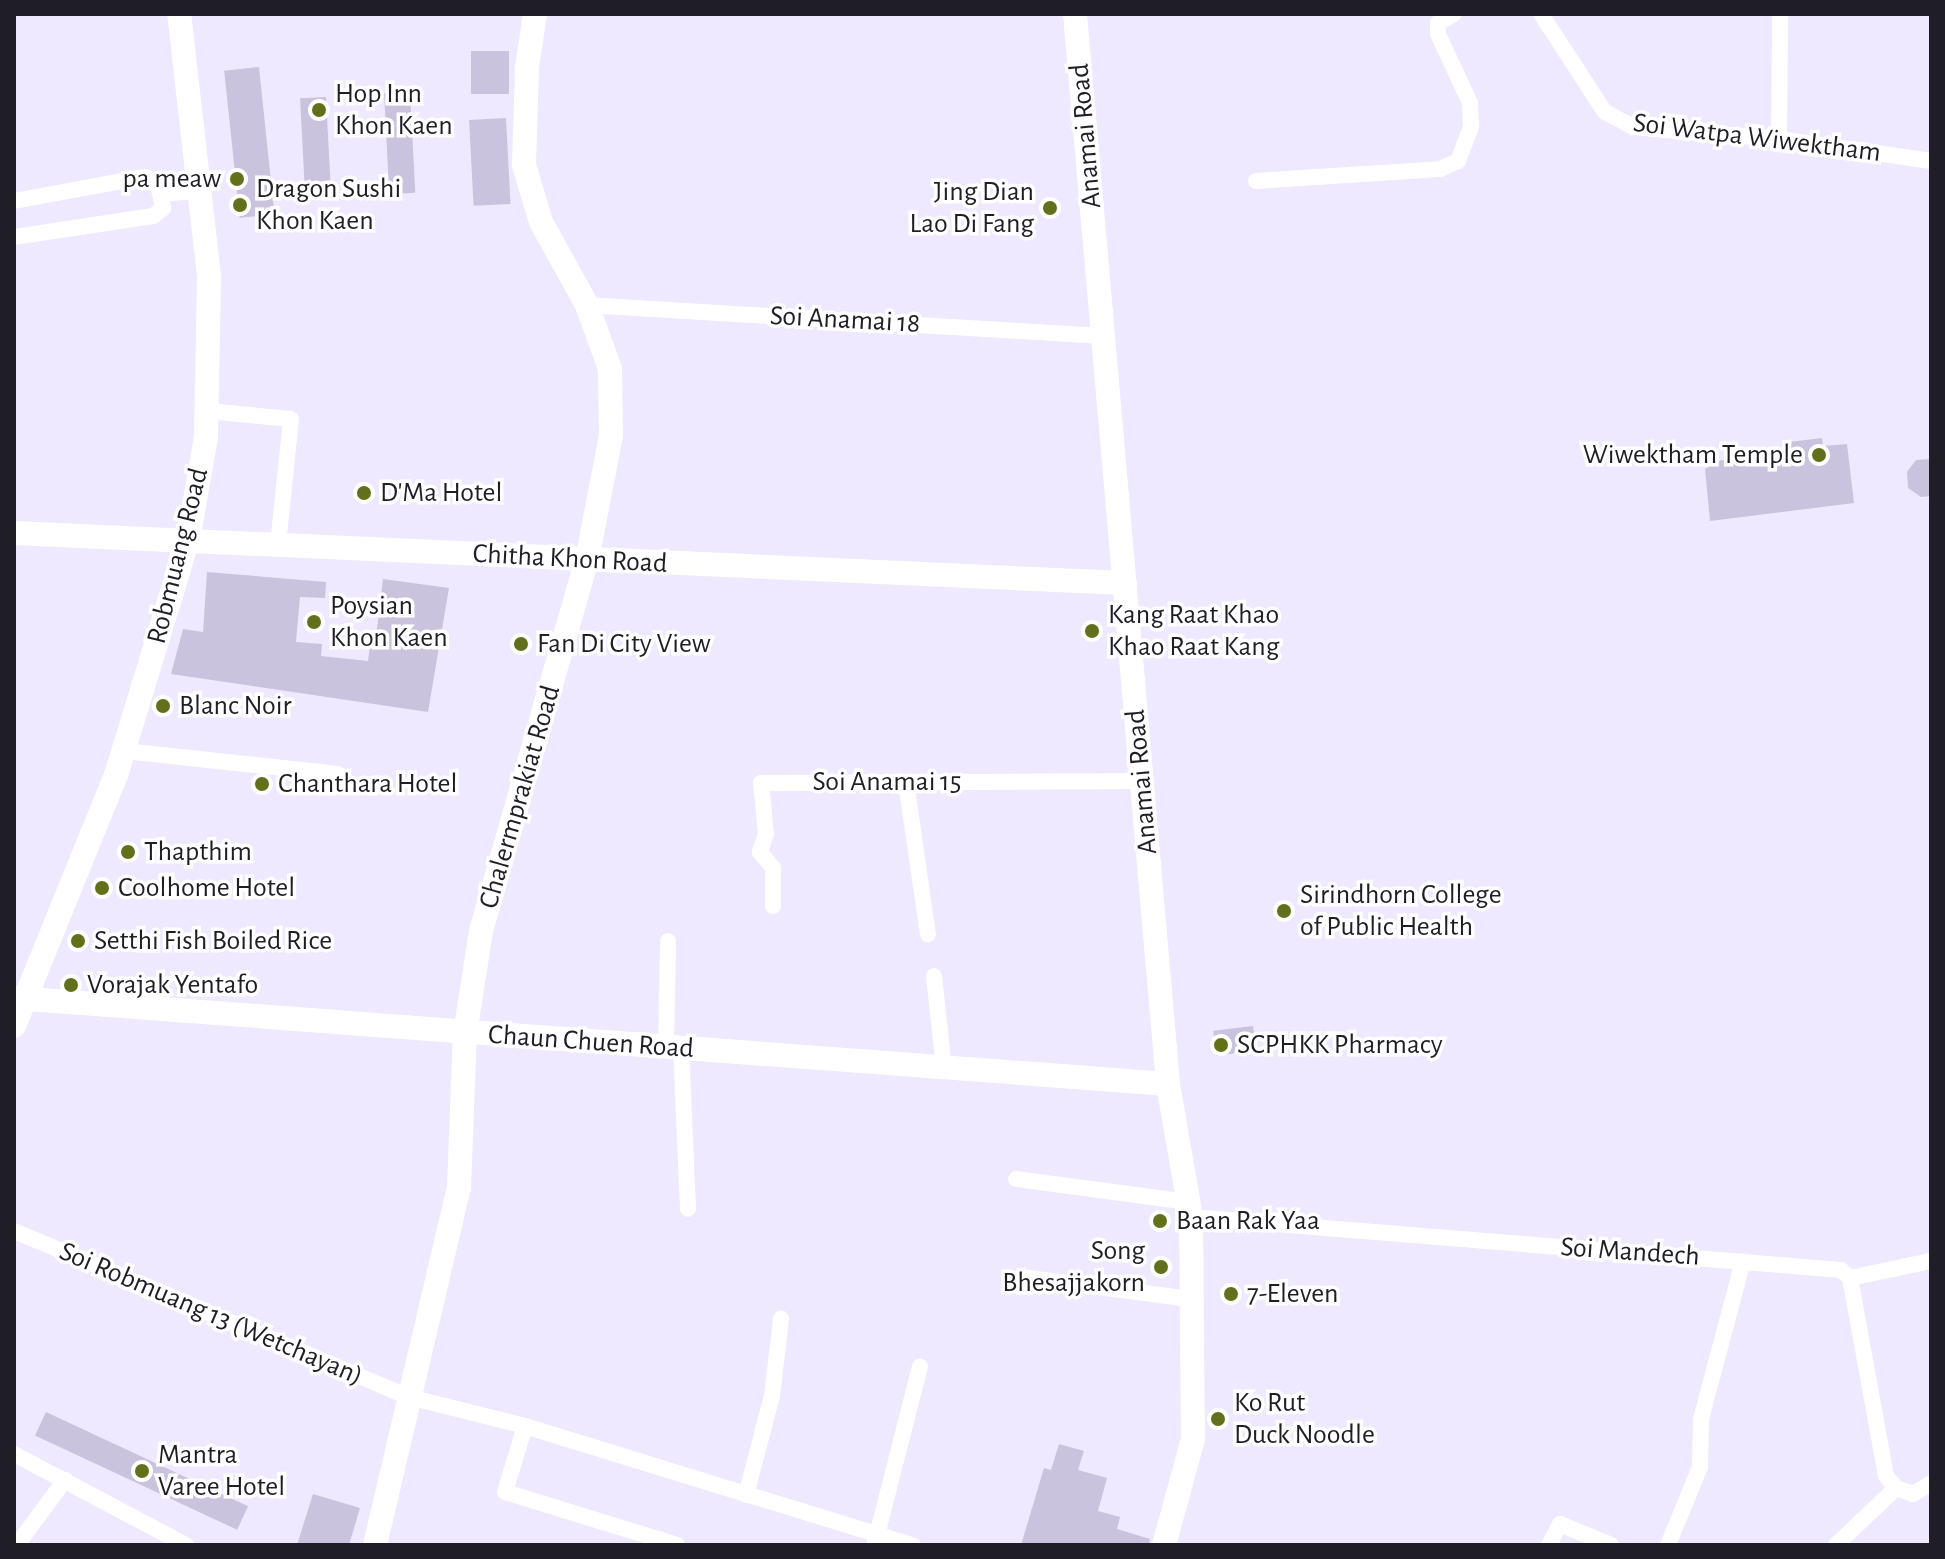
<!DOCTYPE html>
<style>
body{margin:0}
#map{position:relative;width:1945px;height:1559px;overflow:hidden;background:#eee9fe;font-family:"Alegreya Sans",sans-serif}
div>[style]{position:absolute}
.building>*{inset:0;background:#cac3de;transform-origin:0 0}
.street>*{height:16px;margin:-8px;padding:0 8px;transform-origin:8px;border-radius:8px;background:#fff}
.secondary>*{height:24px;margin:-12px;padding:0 12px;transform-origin:12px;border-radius:12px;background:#fff}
.dots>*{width:22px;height:22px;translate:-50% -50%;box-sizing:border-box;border:4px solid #fff;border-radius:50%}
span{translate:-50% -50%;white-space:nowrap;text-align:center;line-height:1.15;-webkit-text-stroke:7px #fff;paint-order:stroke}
.poi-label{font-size:28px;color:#1f1d26}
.left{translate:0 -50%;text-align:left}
.right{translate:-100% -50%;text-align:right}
.street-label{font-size:28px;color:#1f1d26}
.frame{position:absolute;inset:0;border:16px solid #1f1d26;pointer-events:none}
</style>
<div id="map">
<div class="building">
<div style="left:471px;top:51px;width:38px;height:43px"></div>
<div style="left:259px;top:67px;width:148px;height:35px;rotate:84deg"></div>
<div style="left:410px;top:92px;width:101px;height:26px;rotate:87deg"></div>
<div style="left:326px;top:97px;width:101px;height:26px;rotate:87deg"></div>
<div style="left:506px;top:118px;width:86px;height:37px;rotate:87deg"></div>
<div style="clip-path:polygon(1822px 438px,1823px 446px,1847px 444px,1854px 503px,1710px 521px,1705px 469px,1721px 460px,1739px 462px,1738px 456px,1790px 450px,1789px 442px)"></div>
<div style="clip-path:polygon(1931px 459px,1931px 496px,1921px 497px,1908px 488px,1907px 472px,1916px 460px)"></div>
<div style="clip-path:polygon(207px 572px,326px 582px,325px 598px,300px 597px,296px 642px,322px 644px,321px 656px,368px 661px,370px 646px,375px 645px,383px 579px,449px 588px,428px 712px,171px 674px,183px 629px,203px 632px)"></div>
<div style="left:1253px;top:1026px;width:25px;height:40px;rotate:83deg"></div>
<div style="left:46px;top:1412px;width:223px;height:26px;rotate:25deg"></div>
<div style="clip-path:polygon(1059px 1444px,1084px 1451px,1078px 1470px,1107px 1478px,1098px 1511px,1120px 1517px,1117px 1529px,1150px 1539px,1149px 1545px,1021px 1545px,1044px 1468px,1051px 1470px)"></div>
<div style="clip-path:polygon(313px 1494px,360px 1508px,349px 1545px,297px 1545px)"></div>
</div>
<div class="street">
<div style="left:1541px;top:14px;width:117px;rotate:56.9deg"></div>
<div style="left:1605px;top:112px;width:32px;rotate:28deg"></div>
<div style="left:1633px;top:127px;width:146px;rotate:4.7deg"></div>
<div style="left:1779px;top:139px;width:154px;rotate:8.2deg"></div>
<div style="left:1779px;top:139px;width:125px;rotate:-89.5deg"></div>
<div style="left:1256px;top:181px;width:184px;rotate:-3.7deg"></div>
<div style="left:1440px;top:169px;width:20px;rotate:-24deg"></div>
<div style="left:1458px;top:161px;width:36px;rotate:-69deg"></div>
<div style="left:1471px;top:127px;width:24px;rotate:-92deg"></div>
<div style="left:1470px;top:103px;width:76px;rotate:-114.9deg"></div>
<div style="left:1438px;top:34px;width:11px;rotate:-90deg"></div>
<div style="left:1438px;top:23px;width:18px;rotate:-29deg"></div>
<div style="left:161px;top:194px;width:38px;rotate:-5deg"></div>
<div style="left:14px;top:201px;width:133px;rotate:-10.4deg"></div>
<div style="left:145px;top:177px;width:13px;rotate:18deg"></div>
<div style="left:157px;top:181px;width:28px;rotate:77deg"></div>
<div style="left:163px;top:208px;width:13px;rotate:141deg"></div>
<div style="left:153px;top:216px;width:141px;rotate:171.4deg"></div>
<div style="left:587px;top:305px;width:517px;rotate:3.44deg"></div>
<div style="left:208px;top:411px;width:83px;rotate:5.5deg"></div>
<div style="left:291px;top:419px;width:127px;rotate:95.9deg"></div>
<div style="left:124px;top:751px;width:215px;rotate:6.1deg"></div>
<div style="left:906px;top:782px;width:154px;rotate:81.8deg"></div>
<div style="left:773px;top:906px;width:38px;rotate:-90deg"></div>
<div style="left:773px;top:868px;width:21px;rotate:-129deg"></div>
<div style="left:760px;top:852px;width:19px;rotate:-72deg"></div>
<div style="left:766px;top:834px;width:51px;rotate:-95.6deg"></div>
<div style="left:761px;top:783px;width:381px;rotate:-0.3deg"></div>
<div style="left:934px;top:976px;width:93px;rotate:83.8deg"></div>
<div style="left:666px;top:1046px;width:105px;rotate:-88.9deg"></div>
<div style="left:681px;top:1048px;width:161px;rotate:87.5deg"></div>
<div style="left:1016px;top:1179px;width:174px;rotate:7.6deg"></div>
<div style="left:1191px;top:1217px;width:652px;rotate:4.66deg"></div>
<div style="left:1841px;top:1270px;width:12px;rotate:42deg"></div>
<div style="left:1850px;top:1278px;width:201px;rotate:79.7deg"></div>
<div style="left:1886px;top:1476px;width:16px;rotate:50deg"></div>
<div style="left:14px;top:1231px;width:428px;rotate:22.8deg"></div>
<div style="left:409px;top:1397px;width:120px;rotate:14deg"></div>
<div style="left:525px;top:1426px;width:406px;rotate:17.1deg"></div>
<div style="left:1021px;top:1277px;width:171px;rotate:7.4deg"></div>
<div style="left:1850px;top:1278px;width:83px;rotate:-11.9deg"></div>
<div style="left:525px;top:1426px;width:69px;rotate:106.9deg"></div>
<div style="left:505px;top:1492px;width:180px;rotate:17.1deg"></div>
<div style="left:14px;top:1454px;width:195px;rotate:27.9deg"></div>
<div style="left:1896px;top:1488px;width:18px;rotate:19deg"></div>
<div style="left:1913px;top:1494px;width:21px;rotate:-31deg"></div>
<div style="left:746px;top:1495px;width:102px;rotate:-75.3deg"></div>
<div style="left:772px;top:1396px;width:78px;rotate:-83.3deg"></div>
<div style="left:875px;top:1543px;width:182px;rotate:-75.7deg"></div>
<div style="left:17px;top:1545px;width:81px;rotate:-53.6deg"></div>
<div style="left:1549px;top:1545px;width:24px;rotate:-62deg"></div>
<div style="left:1560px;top:1524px;width:55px;rotate:22.4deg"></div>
<div style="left:1668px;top:1545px;width:84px;rotate:-67.7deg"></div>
<div style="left:1700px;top:1467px;width:48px;rotate:-88.8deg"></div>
<div style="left:1701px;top:1419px;width:163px;rotate:-75.1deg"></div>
<div style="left:1836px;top:1545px;width:83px;rotate:-43.5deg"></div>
</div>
<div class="secondary">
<div style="left:1075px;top:14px;width:1074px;rotate:85.03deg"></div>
<div style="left:1168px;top:1084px;width:135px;rotate:80.2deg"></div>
<div style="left:1191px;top:1217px;width:222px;rotate:89.5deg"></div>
<div style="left:1193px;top:1439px;width:110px;rotate:105.3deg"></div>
<div style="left:14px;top:533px;width:1112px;rotate:2.58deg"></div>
<div style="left:14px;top:998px;width:1157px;rotate:4.26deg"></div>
<div style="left:14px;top:1026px;width:271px;rotate:-67.9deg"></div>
<div style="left:116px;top:775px;width:246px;rotate:-73deg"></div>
<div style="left:188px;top:540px;width:105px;rotate:-80.1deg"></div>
<div style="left:206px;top:437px;width:161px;rotate:-88.9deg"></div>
<div style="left:209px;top:276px;width:264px;rotate:-96.5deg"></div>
<div style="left:375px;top:1545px;width:367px;rotate:-76.8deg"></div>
<div style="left:459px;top:1188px;width:154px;rotate:-87.8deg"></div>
<div style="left:465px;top:1034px;width:104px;rotate:-81.2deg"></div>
<div style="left:481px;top:931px;width:386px;rotate:-74.1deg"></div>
<div style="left:587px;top:560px;width:127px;rotate:-79.1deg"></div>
<div style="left:611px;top:435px;width:66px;rotate:-90.9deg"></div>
<div style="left:610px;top:369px;width:68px;rotate:-109.8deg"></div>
<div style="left:587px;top:305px;width:95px;rotate:-119deg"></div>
<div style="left:541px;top:222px;width:59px;rotate:-106.6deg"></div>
<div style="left:524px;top:165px;width:98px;rotate:-88.2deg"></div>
<div style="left:527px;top:67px;width:54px;rotate:-81.4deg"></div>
</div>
<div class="dots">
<div style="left:319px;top:110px;background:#63701b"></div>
<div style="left:237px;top:179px;background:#63701b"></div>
<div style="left:240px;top:205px;background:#63701b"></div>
<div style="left:1050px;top:208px;background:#63701b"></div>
<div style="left:1819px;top:455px;background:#63701b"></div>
<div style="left:364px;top:493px;background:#63701b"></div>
<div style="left:314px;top:622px;background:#63701b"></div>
<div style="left:1092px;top:631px;background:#63701b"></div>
<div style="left:521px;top:644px;background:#63701b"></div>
<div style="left:163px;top:706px;background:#63701b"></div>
<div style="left:262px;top:784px;background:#63701b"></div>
<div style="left:128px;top:852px;background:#63701b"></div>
<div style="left:102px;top:888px;background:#63701b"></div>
<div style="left:1284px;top:911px;background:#63701b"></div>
<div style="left:78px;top:941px;background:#63701b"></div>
<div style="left:71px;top:985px;background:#63701b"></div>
<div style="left:1221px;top:1045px;background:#63701b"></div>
<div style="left:1160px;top:1221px;background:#63701b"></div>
<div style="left:1161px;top:1267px;background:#63701b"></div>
<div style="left:1231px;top:1294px;background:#63701b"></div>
<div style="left:1218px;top:1419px;background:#63701b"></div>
<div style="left:142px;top:1471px;background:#63701b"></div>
</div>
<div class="poi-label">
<span class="left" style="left:335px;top:110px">Hop Inn<br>Khon Kaen</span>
<span class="right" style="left:221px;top:179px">pa meaw</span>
<span class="left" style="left:256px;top:205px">Dragon Sushi<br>Khon Kaen</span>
<span class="right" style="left:1034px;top:208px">Jing Dian<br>Lao Di Fang</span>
<span class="right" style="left:1803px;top:455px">Wiwektham Temple</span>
<span class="left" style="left:380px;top:493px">D'Ma Hotel</span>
<span class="left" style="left:330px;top:622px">Poysian<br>Khon Kaen</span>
<span class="left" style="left:1108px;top:631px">Kang Raat Khao<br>Khao Raat Kang</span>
<span class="left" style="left:537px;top:644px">Fan Di City View</span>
<span class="left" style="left:179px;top:706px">Blanc Noir</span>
<span class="left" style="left:278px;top:784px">Chanthara Hotel</span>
<span class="left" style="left:144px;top:852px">Thapthim</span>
<span class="left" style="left:118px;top:888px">Coolhome Hotel</span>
<span class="left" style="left:1300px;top:911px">Sirindhorn College<br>of Public Health</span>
<span class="left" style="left:94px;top:941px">Setthi Fish Boiled Rice</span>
<span class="left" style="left:87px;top:985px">Vorajak Yentafo</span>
<span class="left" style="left:1237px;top:1045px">SCPHKK Pharmacy</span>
<span class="left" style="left:1176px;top:1221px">Baan Rak Yaa</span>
<span class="right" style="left:1145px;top:1267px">Song<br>Bhesajjakorn</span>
<span class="left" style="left:1247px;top:1294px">7-Eleven</span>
<span class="left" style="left:1234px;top:1419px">Ko Rut<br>Duck Noodle</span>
<span class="left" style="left:158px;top:1471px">Mantra<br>Varee Hotel</span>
</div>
<div class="street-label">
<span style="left:1086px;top:136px;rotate:-95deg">Anamai Road</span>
<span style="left:1757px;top:138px;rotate:7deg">Soi Watpa Wiwektham</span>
<span style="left:845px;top:320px;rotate:3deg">Soi Anamai 18</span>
<span style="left:178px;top:556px;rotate:-76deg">Robmuang Road</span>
<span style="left:570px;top:559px;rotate:3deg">Chitha Khon Road</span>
<span style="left:887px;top:782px">Soi Anamai 15</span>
<span style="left:1142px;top:782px;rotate:-95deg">Anamai Road</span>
<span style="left:520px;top:797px;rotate:-74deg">Chalermprakiat Road</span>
<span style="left:591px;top:1042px;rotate:4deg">Chaun Chuen Road</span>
<span style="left:1630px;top:1252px;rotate:4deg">Soi Mandech</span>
<span style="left:211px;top:1314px;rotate:23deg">Soi Robmuang 13 (Wetchayan)</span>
</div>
<div class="frame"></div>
</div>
